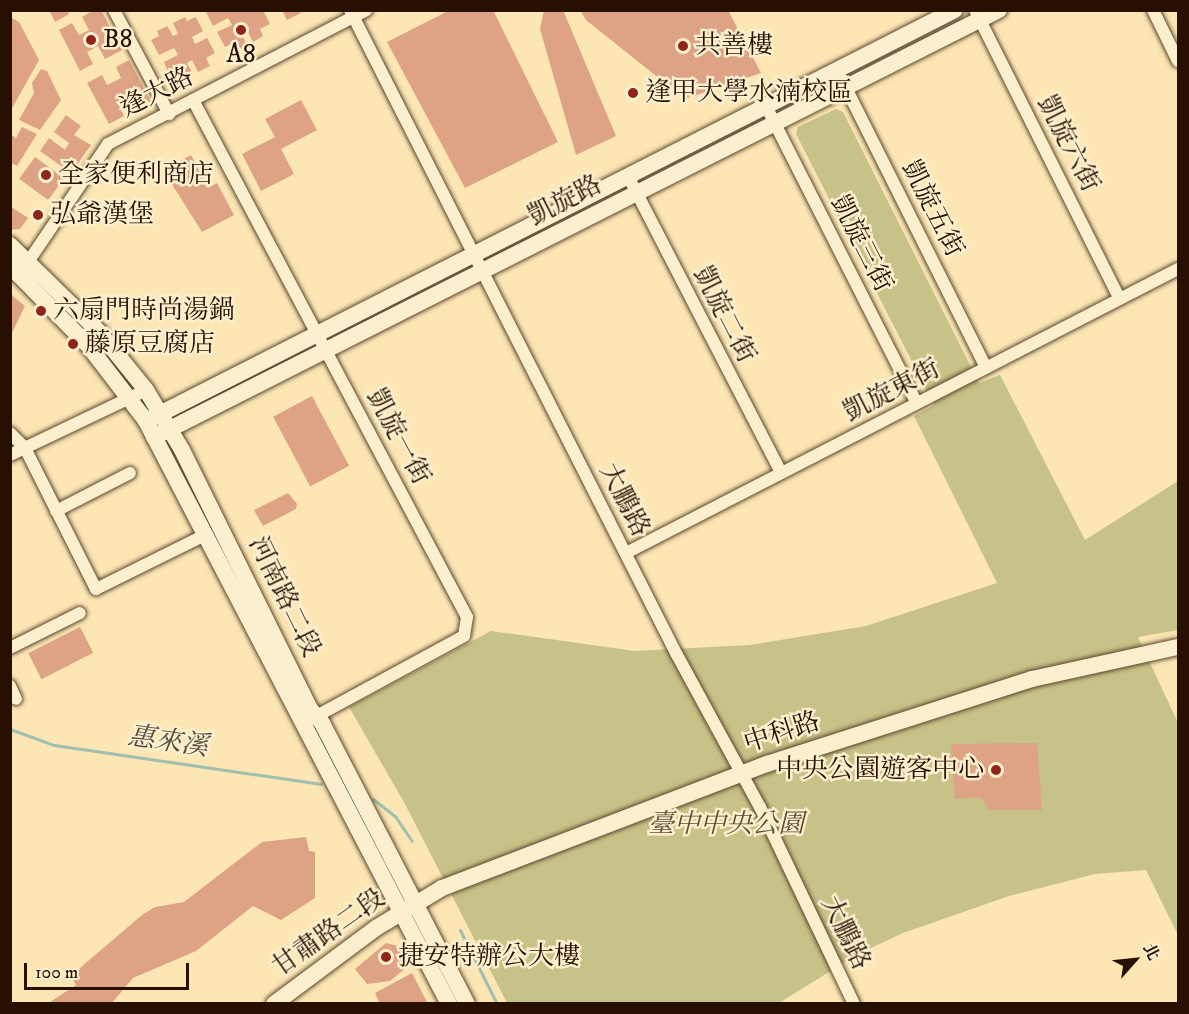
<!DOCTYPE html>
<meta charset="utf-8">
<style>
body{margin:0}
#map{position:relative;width:1189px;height:1014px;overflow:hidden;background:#fbe6b4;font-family:"IM FELL DW Pica","Noto Serif TC",serif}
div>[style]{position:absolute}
.green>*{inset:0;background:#c7c287}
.stream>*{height:3px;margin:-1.5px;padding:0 1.5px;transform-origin:1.5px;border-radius:1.5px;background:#9fbfaf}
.building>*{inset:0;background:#dda384;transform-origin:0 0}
.roads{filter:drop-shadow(0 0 2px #5d462e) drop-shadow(0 0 2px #5d462e)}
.street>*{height:12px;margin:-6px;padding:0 6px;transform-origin:6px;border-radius:6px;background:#fcefce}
.secondary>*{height:16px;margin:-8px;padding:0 8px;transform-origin:8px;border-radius:8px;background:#fcefce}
.dots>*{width:16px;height:16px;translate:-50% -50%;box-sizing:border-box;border:3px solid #fcefce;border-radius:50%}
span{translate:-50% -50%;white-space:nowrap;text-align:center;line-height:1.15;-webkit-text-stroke:5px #fcefce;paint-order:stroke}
.poi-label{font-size:26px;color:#281001}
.left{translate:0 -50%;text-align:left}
.right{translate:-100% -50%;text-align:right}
.street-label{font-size:26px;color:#281001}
.park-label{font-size:26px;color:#604e30;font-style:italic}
.water-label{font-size:27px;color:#524d3e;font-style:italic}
.frame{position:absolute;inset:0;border:12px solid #281001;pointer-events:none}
.north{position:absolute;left:1105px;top:930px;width:60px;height:60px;-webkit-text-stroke:4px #fcefce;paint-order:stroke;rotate:63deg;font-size:16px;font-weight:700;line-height:24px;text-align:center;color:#281001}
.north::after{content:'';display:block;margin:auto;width:21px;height:27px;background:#281001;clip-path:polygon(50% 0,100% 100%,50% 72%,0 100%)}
.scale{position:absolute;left:24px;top:963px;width:165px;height:27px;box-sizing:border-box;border:3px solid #281001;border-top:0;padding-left:8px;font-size:18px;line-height:21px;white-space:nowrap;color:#281001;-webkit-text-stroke:4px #fcefce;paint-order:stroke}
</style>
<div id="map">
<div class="green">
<div style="clip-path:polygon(836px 109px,843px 112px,979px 383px,1000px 375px,1085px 540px,1178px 481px,1178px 630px,1138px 637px,1178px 723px,1178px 935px,1146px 870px,1095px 874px,1009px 896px,903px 933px,858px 954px,779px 1003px,507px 1003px,405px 804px,349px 707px,491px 631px,635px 651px,750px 645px,866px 626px,997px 583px,914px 416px,934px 405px,796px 134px,798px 127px)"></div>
</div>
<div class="stream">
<div style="left:10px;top:729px;width:47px;rotate:20deg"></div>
<div style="left:54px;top:745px;width:270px;rotate:8.3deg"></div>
<div style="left:373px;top:799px;width:28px;rotate:38deg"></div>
<div style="left:395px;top:816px;width:30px;rotate:56deg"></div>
<div style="left:460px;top:930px;width:83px;rotate:63.4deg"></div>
</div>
<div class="building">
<div style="clip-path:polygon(49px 10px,67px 10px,69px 14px,55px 22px)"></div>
<div style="clip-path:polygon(94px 10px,101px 10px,122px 50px,105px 59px,98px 46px,87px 52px,93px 64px,80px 71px,59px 30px,72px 23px,79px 35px,89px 30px,82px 17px)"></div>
<div style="clip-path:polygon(250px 10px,263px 10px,270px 24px,260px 29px,263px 36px,253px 42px,248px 32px,242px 35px,247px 45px,237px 50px,233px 43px,225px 47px,217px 32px,232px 25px,228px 18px,213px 26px,206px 12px)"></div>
<div style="clip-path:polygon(282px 10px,300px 10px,301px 13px,287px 20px)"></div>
<div style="clip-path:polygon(450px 10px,493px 10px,558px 142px,465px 188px,387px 42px)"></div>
<div style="clip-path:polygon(544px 10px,563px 10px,616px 136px,576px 155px,540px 29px)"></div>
<div style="clip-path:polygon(580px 10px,729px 12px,761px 73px,685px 99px,586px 20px)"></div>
<div style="clip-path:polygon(10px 17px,19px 22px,39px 60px,10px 112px)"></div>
<div style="clip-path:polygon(185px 17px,187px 21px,196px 17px,203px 31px,192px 37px,195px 44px,207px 38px,215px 53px,206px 58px,210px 66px,198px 72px,192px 60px,187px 63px,193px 74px,182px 80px,178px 72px,170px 76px,164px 62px,178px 55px,174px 48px,159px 55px,151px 40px,159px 36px,157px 31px,167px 26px,173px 36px,178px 34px,173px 23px)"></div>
<div style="clip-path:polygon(129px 60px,151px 102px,136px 110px,130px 97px,118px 103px,124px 116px,109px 124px,87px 83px,102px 75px,107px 85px,121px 78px,116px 67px)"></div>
<div style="clip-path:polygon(41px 69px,47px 71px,61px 100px,40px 130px,19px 120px,34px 93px,32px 83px)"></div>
<div style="clip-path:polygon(301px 100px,317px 130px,281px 149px,294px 174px,261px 191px,242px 154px,275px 137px,265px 119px)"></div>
<div style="clip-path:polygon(66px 115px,81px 126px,74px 135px,91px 145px,71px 173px,40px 151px,49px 138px,65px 150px,69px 143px,54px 132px)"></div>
<div style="clip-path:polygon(22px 127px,37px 134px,17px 166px,10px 162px,10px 134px,16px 138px)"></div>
<div style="clip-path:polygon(191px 155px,208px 188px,217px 183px,234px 215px,202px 232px,163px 170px)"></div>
<div style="left:35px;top:157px;width:36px;height:27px;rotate:36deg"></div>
<div style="clip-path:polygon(10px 206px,28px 218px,20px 229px,10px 230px)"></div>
<div style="clip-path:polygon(10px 294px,25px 306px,10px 337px)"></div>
<div style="left:312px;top:396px;width:79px;height:44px;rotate:62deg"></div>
<div style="clip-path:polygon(288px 493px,297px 504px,296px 509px,263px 526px,254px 510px)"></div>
<div style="left:80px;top:627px;width:29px;height:58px;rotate:63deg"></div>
<div style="clip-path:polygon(1037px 743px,1042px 810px,990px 810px,980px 797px,955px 799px,951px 744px)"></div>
<div style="clip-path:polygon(306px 837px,309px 851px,315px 852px,315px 898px,281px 920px,253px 906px,196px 951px,133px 978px,111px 1004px,47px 1004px,76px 985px,73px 980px,81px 967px,142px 915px,155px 907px,184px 902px,262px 842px)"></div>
<div style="clip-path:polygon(386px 943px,398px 946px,407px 967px,390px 981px,367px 984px,355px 969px)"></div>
<div style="clip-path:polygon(412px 973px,428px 1004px,380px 1004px,375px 993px)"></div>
</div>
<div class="roads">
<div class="street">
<div style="left:114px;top:10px;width:118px;rotate:62.1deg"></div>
<div style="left:350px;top:10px;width:723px;rotate:63.12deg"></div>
<div style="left:677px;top:655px;width:173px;rotate:61.4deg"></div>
<div style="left:760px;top:807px;width:218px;rotate:64.5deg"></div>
<div style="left:975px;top:10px;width:323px;rotate:63.4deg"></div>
<div style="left:1153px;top:10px;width:57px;rotate:63.9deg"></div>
<div style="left:837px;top:70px;width:333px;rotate:63.4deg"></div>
<div style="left:193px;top:100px;width:585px;rotate:62.08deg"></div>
<div style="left:467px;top:617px;width:19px;rotate:99deg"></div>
<div style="left:464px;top:636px;width:174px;rotate:151.5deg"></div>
<div style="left:766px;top:106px;width:333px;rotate:63.1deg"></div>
<div style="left:628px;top:176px;width:334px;rotate:62.7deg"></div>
<div style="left:24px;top:268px;width:150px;rotate:-55.9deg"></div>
<div style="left:108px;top:144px;width:291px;rotate:-27.4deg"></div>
<div style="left:10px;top:433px;width:21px;rotate:45deg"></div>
<div style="left:25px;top:448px;width:158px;rotate:63.3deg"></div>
<div style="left:96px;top:589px;width:122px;rotate:-26.4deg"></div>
<div style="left:10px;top:455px;width:151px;rotate:-25.5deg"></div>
<div style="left:56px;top:511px;width:83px;rotate:-27.2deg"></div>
<div style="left:626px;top:553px;width:621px;rotate:-27.23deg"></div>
<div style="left:10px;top:648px;width:78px;rotate:-26.6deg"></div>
<div style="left:10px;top:686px;width:14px;rotate:65deg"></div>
</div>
<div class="secondary">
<div style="left:10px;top:245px;width:124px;rotate:44.3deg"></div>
<div style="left:99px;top:332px;width:75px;rotate:51deg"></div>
<div style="left:146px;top:390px;width:70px;rotate:59deg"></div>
<div style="left:182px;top:450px;width:289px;rotate:63.7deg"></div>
<div style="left:310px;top:709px;width:18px;rotate:49deg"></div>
<div style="left:322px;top:723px;width:316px;rotate:62.7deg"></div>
<div style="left:10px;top:266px;width:110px;rotate:45.4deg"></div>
<div style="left:87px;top:344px;width:97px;rotate:52.5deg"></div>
<div style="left:146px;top:421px;width:657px;rotate:62.54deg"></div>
<div style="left:146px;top:421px;width:907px;rotate:-26.93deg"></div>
<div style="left:154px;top:437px;width:947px;rotate:-26.81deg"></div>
<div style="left:274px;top:1004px;width:127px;rotate:-36.7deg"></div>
<div style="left:376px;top:928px;width:77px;rotate:-31.2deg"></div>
<div style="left:442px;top:888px;width:348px;rotate:-20.9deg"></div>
<div style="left:767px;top:764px;width:278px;rotate:-17.8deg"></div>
<div style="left:1032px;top:679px;width:149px;rotate:-12.4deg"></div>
</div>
</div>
<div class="dots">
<div style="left:241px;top:30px;background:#8f2418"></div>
<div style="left:91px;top:40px;background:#8f2418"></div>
<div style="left:683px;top:46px;background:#8f2418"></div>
<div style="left:633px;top:93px;background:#8f2418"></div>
<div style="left:46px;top:175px;background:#8f2418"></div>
<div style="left:38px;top:215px;background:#8f2418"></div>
<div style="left:41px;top:311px;background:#8f2418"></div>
<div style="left:73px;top:344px;background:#8f2418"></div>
<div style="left:996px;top:770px;background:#8f2418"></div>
<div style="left:386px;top:957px;background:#8f2418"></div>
</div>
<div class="poi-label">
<span class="left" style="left:103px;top:40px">B8</span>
<span class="left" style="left:695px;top:46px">共善樓</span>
<span style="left:241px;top:55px">A8</span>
<span class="left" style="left:645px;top:93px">逢甲大學水湳校區</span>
<span class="left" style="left:58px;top:175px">全家便利商店</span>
<span class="left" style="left:50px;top:215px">弘爺漢堡</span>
<span class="left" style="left:53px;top:311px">六扇門時尚湯鍋</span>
<span class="left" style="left:85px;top:344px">藤原豆腐店</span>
<span class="right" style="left:984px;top:770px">中央公園遊客中心</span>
<span class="left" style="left:398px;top:957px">捷安特辦公大樓</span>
</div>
<div class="street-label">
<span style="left:157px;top:93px;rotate:-27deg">逢大路</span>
<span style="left:1068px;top:144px;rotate:63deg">凱旋六街</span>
<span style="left:565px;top:201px;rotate:-27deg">凱旋路</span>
<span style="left:932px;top:209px;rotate:63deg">凱旋五街</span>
<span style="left:861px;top:244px;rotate:63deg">凱旋三街</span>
<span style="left:724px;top:315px;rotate:63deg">凱旋二街</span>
<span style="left:892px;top:391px;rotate:-27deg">凱旋東街</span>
<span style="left:398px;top:437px;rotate:62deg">凱旋一街</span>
<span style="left:624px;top:500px;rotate:63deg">大鵬路</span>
<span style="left:284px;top:597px;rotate:64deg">河南路二段</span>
<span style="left:782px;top:733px;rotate:-18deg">中科路</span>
<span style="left:329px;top:933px;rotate:-35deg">甘肅路二段</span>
<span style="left:845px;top:933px;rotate:64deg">大鵬路</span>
</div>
<div class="park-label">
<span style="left:726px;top:825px">臺中中央公園</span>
</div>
<div class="water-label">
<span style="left:168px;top:742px;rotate:8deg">惠來溪</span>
</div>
<div class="frame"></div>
<div class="north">北</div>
<div class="scale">100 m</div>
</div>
